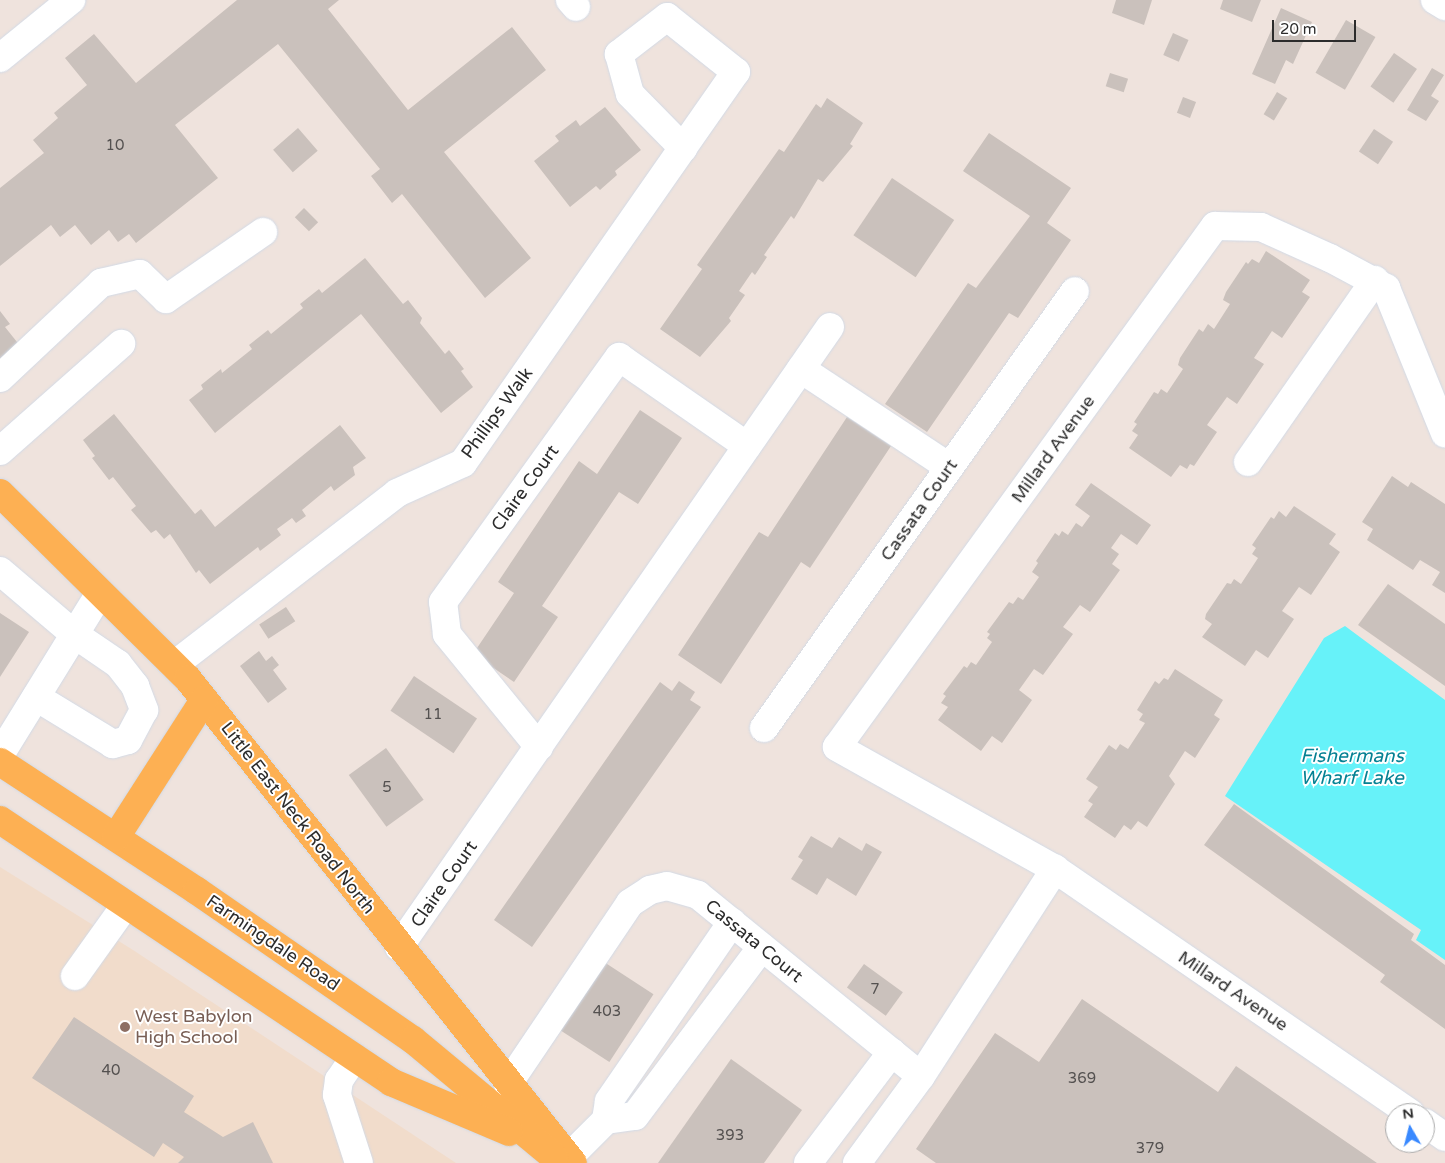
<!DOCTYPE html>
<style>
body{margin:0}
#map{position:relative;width:1445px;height:1163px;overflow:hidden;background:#efe3dd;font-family:"Varela Round",sans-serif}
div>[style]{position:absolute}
.education>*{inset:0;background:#f1dccb}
.water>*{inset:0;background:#67f2f9}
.building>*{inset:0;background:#cac1bc;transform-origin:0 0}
.roads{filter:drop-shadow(0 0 1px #d2dae6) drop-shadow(0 0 1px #d2dae6)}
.minor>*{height:28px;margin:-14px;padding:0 14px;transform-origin:14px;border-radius:14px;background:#fff}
.major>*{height:28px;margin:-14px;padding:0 14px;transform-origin:14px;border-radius:14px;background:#fdb053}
.dots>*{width:14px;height:14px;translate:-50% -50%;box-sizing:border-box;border:2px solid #fff;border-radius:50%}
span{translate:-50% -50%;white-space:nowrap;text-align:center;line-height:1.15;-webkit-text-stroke:4px #fff;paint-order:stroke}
.number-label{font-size:15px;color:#545150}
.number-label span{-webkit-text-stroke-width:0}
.street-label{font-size:18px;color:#2c2c2c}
.education-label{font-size:18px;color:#785e54}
.left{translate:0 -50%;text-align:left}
.water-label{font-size:19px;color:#048193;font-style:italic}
.north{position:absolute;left:1385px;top:1103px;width:50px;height:50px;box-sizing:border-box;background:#fff;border:1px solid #ababab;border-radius:50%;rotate:352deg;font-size:14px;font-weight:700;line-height:20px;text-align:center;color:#2c2c2c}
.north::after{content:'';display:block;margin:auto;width:18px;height:22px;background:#3989ff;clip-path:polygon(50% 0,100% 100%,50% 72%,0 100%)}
.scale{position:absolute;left:1272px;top:20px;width:84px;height:22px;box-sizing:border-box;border:2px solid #2c2c2c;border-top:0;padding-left:6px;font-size:15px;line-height:18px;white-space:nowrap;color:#2c2c2c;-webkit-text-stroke:4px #fff;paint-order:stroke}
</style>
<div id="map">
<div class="education">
<div style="clip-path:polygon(0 867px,133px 950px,456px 1163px,0 1163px)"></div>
</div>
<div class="water">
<div style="clip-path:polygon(1345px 626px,1445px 700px,1445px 960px,1416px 940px,1421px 930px,1225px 796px,1324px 638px)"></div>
</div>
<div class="building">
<div style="clip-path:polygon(237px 0,339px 0,328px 9px,408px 110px,512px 27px,546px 70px,444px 152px,531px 258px,485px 298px,402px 194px,392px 203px,371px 176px,380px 169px,278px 44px,175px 125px,218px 178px,136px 243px,129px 234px,118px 242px,109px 230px,91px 245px,75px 225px,60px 237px,51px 225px,0 266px,0 188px,44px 153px,33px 140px,58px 118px,54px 113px,87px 85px,65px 58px,94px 34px,136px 83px)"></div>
<div style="clip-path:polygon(1116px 0,1152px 0,1144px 25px,1112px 13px)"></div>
<div style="clip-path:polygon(1223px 0,1261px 0,1252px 22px,1220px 9px)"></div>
<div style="clip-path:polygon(1281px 8px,1312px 22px,1293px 64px,1286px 60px,1275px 84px,1252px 74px)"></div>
<div style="left:1346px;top:20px;width:34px;height:61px;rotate:30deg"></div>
<div style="left:1173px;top:33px;width:17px;height:24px;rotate:24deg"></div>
<div style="left:1394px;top:53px;width:28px;height:41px;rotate:35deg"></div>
<div style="clip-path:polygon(1432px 68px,1444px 75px,1431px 96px,1439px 101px,1426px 121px,1407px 110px)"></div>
<div style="left:1110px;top:73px;width:19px;height:14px;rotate:18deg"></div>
<div style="left:1277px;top:92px;width:12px;height:26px;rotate:31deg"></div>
<div style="left:1183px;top:97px;width:14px;height:17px;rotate:21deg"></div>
<div style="clip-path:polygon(827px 98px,863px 123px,850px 144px,853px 146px,823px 182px,818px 179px,794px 219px,791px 216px,764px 255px,767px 257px,755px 275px,752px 272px,739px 291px,745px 295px,729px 318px,731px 321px,700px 357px,660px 329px,702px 269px,697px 265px,779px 149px,784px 152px,816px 104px,821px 108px)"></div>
<div style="clip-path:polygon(605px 107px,641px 150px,615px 171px,617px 175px,600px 190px,596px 186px,570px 207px,534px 161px,559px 141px,555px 136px,576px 120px,580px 126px)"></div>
<div style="left:298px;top:128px;width:30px;height:33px;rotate:49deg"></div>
<div style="left:1374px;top:129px;width:23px;height:27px;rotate:34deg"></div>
<div style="clip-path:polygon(989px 133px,1071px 188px,1047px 223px,1071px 240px,1018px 318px,1009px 313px,927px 432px,885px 404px,968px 283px,976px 288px,1030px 216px,963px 171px)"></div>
<div style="left:892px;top:178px;width:75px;height:69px;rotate:34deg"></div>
<div style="left:304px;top:208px;width:20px;height:13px;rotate:45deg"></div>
<div style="clip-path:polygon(1266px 251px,1310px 280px,1302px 292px,1310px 297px,1282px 338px,1272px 331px,1254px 358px,1264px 364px,1237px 404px,1227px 397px,1207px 425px,1217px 432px,1194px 466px,1190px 464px,1187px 469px,1180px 465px,1171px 477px,1129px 448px,1138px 435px,1132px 431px,1137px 424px,1134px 422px,1154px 392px,1158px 394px,1161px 389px,1167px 393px,1183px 369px,1178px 365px,1180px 358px,1199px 329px,1203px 332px,1208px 324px,1214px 329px,1230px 304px,1223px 300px,1226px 292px,1246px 262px,1248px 264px,1252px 259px,1259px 263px)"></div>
<div style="clip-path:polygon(365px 258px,403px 304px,408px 300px,422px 318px,420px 323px,445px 354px,449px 350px,464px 369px,461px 371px,473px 387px,441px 413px,361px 314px,215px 433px,189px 400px,203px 389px,201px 385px,221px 369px,222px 373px,252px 349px,249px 345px,268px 330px,271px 334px,303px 308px,300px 304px,319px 289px,322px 293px)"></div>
<div style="clip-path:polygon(0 311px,10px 324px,5px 327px,21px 347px,0 364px)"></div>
<div style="clip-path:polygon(640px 410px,682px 438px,638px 504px,619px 492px,542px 606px,558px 617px,514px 682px,473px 654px,514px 593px,498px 582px,579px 461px,597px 474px)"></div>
<div style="clip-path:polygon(114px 414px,195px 514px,201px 509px,215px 527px,340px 425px,366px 458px,353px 467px,355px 475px,334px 491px,331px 486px,302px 510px,306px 516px,296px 523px,292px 518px,277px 529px,281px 535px,260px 551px,258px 547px,210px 584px,199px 570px,196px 573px,170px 534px,164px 539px,156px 530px,151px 533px,131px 510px,136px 506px,113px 477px,109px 480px,92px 458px,95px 456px,83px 440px)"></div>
<div style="clip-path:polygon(847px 417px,891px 446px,810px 568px,801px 562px,721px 684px,678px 655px,759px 532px,768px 537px)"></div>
<div style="clip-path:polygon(1392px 476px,1408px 487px,1411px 482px,1445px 504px,1445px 593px,1432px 585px,1440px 572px,1420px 560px,1413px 570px,1367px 540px,1373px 529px,1362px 522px)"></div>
<div style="clip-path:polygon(1091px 483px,1151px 525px,1137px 545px,1121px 534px,1111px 548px,1119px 554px,1112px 564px,1120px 570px,1090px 612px,1080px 605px,1063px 627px,1073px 634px,1043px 675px,1034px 669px,1019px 690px,1032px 700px,1002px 743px,992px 736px,981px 751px,938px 720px,948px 707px,941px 703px,946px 696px,943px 694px,964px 666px,967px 668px,971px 662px,976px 665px,992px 642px,987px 638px,990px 634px,987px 632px,1009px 602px,1013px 604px,1018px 597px,1023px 600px,1039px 577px,1032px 572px,1038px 563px,1036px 561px,1055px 533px,1059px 536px,1062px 531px,1068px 535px,1076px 523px,1082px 527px,1090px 516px,1075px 505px)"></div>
<div style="clip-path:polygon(1294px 506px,1336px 534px,1329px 544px,1340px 552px,1311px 595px,1299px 587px,1282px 611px,1294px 619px,1268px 658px,1256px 650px,1245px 666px,1202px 637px,1212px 624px,1205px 619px,1206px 614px,1227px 583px,1231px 584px,1234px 579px,1241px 584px,1258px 558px,1252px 554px,1256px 548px,1252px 545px,1271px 517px,1274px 519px,1279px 511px,1286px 517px)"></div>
<div style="clip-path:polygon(1388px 584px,1445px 624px,1445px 686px,1358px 625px)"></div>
<div style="left:286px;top:607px;width:17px;height:32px;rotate:57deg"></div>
<div style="clip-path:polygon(0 613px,29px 632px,0 677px)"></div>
<div style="clip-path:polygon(259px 651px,266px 661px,272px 656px,279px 665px,273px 670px,287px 689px,268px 703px,240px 666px)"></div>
<div style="clip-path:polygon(1175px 669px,1223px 700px,1214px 715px,1220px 719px,1195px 758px,1185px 751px,1169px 776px,1175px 784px,1147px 827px,1138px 821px,1131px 830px,1124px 825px,1115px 838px,1084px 817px,1093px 804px,1088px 801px,1098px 787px,1086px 779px,1109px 745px,1116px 750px,1120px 744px,1128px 749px,1145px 723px,1139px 720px,1143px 714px,1137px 710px,1155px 681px,1159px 684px,1164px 678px,1168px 680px)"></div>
<div style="left:414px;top:676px;width:76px;height:42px;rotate:34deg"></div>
<div style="clip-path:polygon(679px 681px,695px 692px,690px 700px,701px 707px,532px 947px,494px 920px,660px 682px,672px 691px)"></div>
<div style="left:386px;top:748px;width:64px;height:46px;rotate:54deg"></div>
<div style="clip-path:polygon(1234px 804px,1414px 934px,1411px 940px,1445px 965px,1445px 1029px,1380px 982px,1385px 975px,1204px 845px)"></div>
<div style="clip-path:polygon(811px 836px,832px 848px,839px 837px,862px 851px,866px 843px,882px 852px,856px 896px,827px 878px,817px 895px,791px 879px,803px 860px,798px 857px)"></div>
<div style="left:604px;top:962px;width:59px;height:81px;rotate:33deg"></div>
<div style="left:864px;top:964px;width:48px;height:29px;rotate:36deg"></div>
<div style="clip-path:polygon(1082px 999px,1218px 1092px,1236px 1066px,1377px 1163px,936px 1163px,916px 1149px,995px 1033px,1039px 1062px)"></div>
<div style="clip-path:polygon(74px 1017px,194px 1096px,184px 1112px,223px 1137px,253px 1122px,273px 1163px,178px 1163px,184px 1157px,163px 1143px,154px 1157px,32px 1078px)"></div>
<div style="clip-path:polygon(731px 1059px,802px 1110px,764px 1163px,658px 1163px)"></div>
</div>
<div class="roads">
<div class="minor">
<div style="left:570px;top:0;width:9px;rotate:49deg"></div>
<div style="left:1435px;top:0;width:12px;rotate:31deg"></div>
<div style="left:0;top:58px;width:92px;rotate:-39.2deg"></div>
<div style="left:801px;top:369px;width:178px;rotate:33.5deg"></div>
<div style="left:0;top:378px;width:139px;rotate:-43.2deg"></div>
<div style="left:101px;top:283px;width:40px;rotate:-13deg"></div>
<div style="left:140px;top:274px;width:36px;rotate:44deg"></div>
<div style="left:166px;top:299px;width:118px;rotate:-34.6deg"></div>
<div style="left:0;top:451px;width:162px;rotate:-41.5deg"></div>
<div style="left:1248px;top:462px;width:222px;rotate:-55.1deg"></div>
<div style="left:0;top:571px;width:97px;rotate:40.4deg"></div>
<div style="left:74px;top:634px;width:53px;rotate:34.3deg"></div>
<div style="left:118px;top:664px;width:28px;rotate:52deg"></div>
<div style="left:135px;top:686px;width:26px;rotate:69deg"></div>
<div style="left:144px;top:710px;width:34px;rotate:118deg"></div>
<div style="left:128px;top:740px;width:16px;rotate:165deg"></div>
<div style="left:113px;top:744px;width:90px;rotate:-148.6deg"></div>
<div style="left:174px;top:665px;width:282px;rotate:-37.6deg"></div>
<div style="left:397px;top:493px;width:72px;rotate:-24.4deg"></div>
<div style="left:463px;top:463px;width:477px;rotate:-55.1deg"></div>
<div style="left:736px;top:72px;width:88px;rotate:-141.4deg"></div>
<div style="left:667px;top:17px;width:61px;rotate:142.4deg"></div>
<div style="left:619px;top:54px;width:41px;rotate:74.6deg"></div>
<div style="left:630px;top:94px;width:76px;rotate:45.5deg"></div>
<div style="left:764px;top:728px;width:536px;rotate:-54.56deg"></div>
<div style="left:539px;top:747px;width:146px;rotate:-129.2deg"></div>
<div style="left:447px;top:634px;width:32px;rotate:-97deg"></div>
<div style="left:443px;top:602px;width:302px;rotate:-54.3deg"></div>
<div style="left:619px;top:357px;width:156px;rotate:34.8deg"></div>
<div style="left:0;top:755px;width:190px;rotate:-58.3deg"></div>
<div style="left:399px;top:947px;width:755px;rotate:-55.19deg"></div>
<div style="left:75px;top:976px;width:86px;rotate:-54.5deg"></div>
<div style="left:354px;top:1058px;width:27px;rotate:124deg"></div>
<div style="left:339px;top:1080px;width:15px;rotate:98deg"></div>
<div style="left:337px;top:1095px;width:71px;rotate:72.1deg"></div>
<div style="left:508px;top:1084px;width:218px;rotate:-56deg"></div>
<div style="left:630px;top:903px;width:24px;rotate:-33deg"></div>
<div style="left:650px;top:890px;width:17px;rotate:-13deg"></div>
<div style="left:667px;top:886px;width:32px;rotate:16deg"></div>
<div style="left:698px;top:895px;width:287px;rotate:39.1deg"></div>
<div style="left:1410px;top:1113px;width:431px;rotate:-145.5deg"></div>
<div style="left:1055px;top:869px;width:250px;rotate:-150.8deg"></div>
<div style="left:837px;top:747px;width:644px;rotate:-54.04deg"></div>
<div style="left:1215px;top:226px;width:46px;rotate:1.2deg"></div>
<div style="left:1261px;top:227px;width:76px;rotate:24.2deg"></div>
<div style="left:1330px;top:258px;width:64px;rotate:28.2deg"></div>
<div style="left:1386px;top:288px;width:157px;rotate:67.9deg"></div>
<div style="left:606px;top:1120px;width:29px;rotate:-8deg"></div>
<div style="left:635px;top:1116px;width:211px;rotate:-53.1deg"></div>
<div style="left:1425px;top:1123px;width:24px;rotate:35deg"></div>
<div style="left:568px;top:1158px;width:54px;rotate:-45deg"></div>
<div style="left:606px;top:1120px;width:19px;rotate:-81deg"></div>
<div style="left:609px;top:1101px;width:217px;rotate:-55.5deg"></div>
<div style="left:808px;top:1163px;width:139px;rotate:-52.9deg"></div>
<div style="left:857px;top:1163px;width:108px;rotate:-53.7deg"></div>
<div style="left:921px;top:1076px;width:247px;rotate:-57.1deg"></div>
</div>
<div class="major">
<div style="left:0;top:493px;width:264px;rotate:44.7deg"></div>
<div style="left:188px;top:679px;width:618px;rotate:51.5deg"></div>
<div style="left:0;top:762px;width:235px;rotate:33.2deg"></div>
<div style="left:197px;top:891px;width:262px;rotate:34.6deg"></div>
<div style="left:413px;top:1040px;width:183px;rotate:39.7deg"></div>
<div style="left:0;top:820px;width:471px;rotate:33.8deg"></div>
<div style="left:391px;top:1082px;width:128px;rotate:23deg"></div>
<div style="left:116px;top:837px;width:163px;rotate:-57.3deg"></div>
</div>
</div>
<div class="dots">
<div style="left:125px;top:1027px;background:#8d6e63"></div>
</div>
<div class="number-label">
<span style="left:115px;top:146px">10</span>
<span style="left:433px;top:715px">11</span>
<span style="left:387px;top:788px">5</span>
<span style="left:875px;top:990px">7</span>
<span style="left:607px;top:1012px">403</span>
<span style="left:111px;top:1071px">40</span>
<span style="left:1082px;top:1079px">369</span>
<span style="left:730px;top:1136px">393</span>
<span style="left:1150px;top:1149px">379</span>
</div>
<div class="street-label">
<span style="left:497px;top:413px;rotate:-54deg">Phillips Walk</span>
<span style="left:1053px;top:449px;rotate:-54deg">Millard Avenue</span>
<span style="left:525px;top:488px;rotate:-54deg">Claire Court</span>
<span style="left:919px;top:510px;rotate:-55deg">Cassata Court</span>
<span style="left:298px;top:818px;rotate:52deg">Little East Neck Road North</span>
<span style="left:444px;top:884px;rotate:-55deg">Claire Court</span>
<span style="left:754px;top:941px;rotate:39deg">Cassata Court</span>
<span style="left:273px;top:943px;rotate:34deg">Farmingdale Road</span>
<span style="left:1233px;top:991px;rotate:34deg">Millard Avenue</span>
</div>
<div class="education-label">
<span class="left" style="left:135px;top:1027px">West Babylon<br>High School</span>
</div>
<div class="water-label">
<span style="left:1352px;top:768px">Fishermans<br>Wharf Lake</span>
</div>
<div class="north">N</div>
<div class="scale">20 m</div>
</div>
